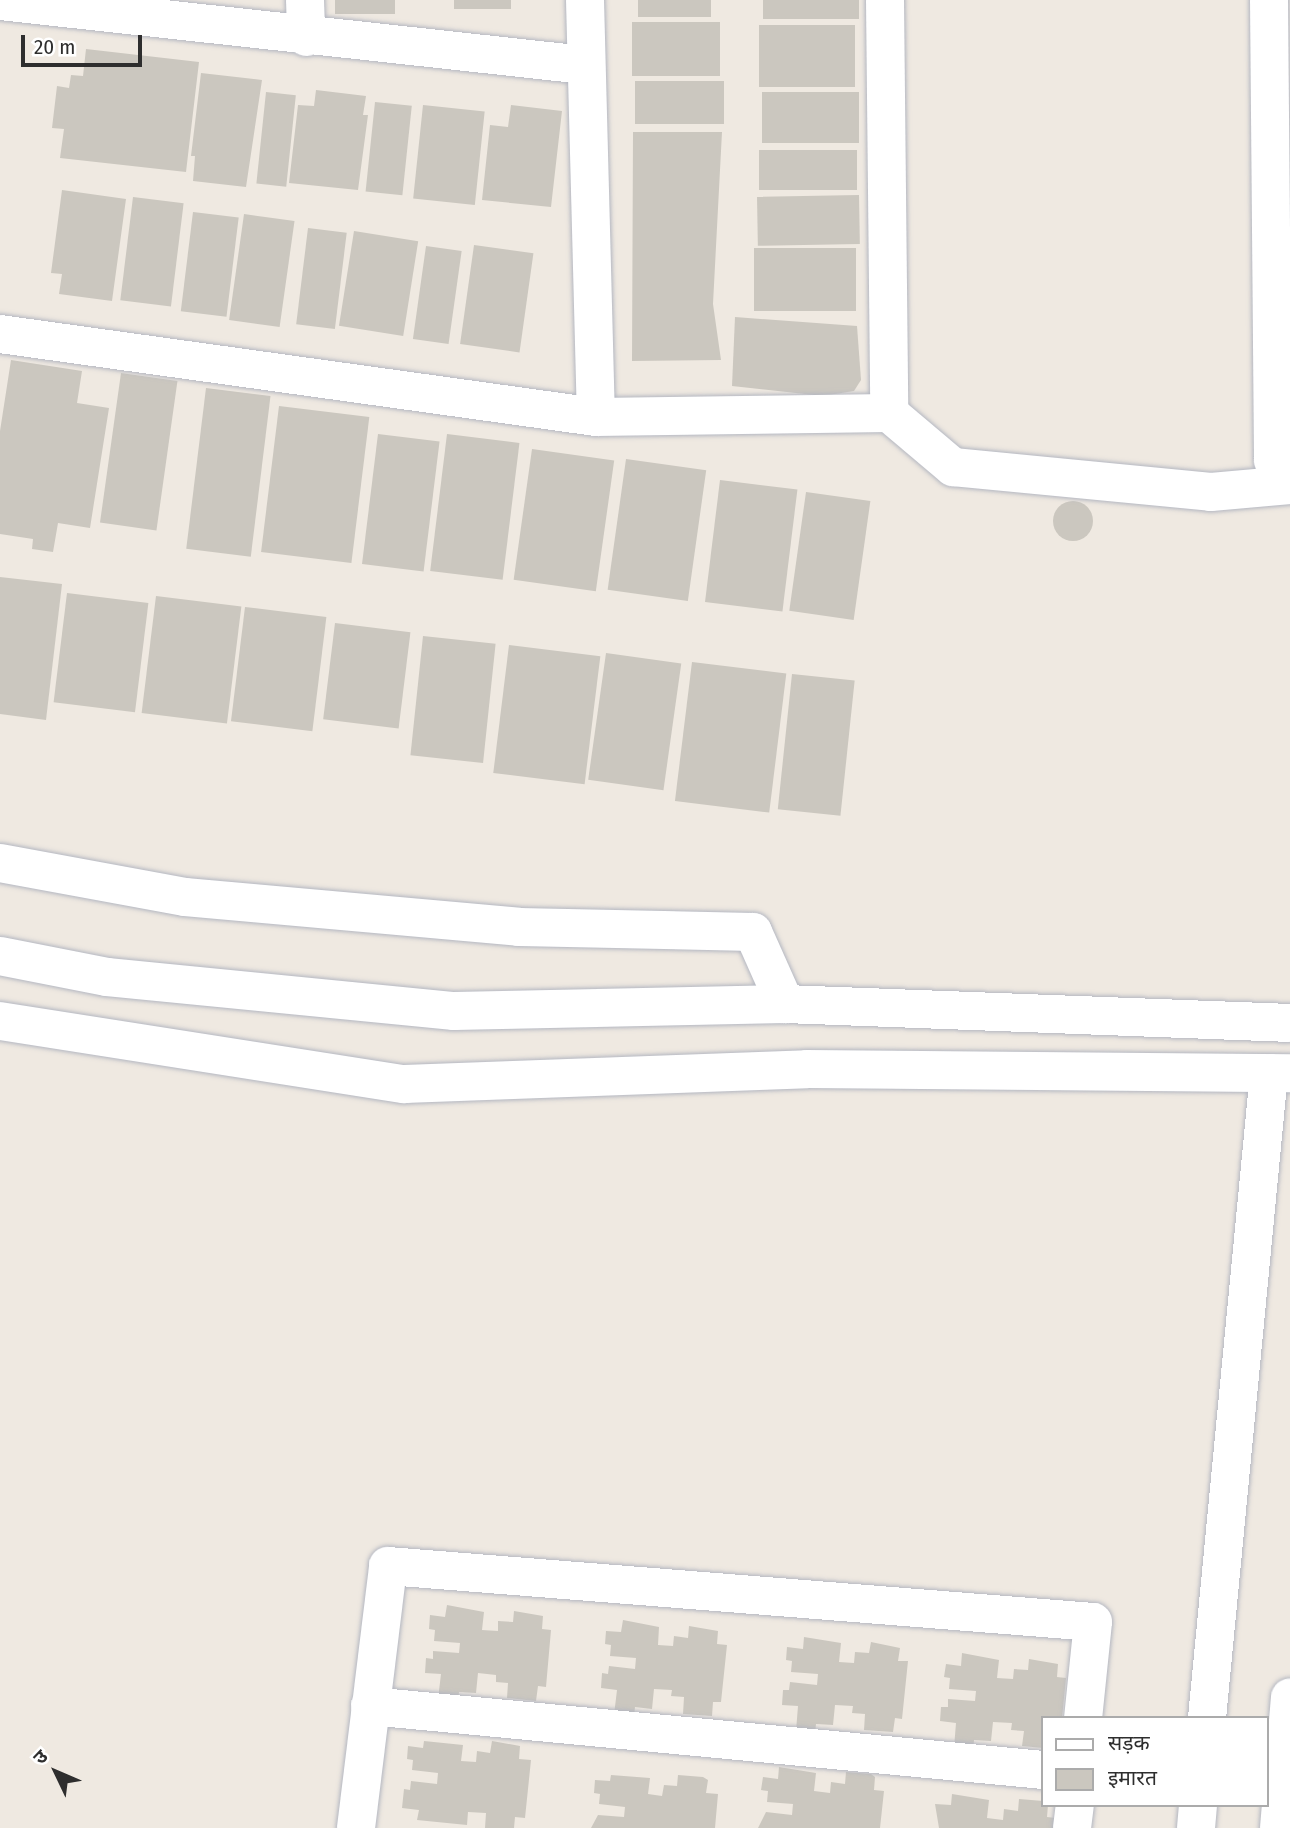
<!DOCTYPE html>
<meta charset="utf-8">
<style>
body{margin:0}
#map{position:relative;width:1290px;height:1828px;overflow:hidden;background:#efe9e1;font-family:"Fira Sans Condensed","Noto Sans Devanagari",sans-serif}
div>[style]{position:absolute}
.building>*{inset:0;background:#cbc7bf;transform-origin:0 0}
.round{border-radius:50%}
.roads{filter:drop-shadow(0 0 2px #b4b7c1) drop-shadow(0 0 2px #b4b7c1)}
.street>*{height:38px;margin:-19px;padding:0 19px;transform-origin:19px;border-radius:19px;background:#fff}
.secondary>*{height:38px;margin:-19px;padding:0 19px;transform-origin:19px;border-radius:19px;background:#fff}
span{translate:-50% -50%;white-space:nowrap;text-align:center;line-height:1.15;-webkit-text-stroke:7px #fff;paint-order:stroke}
.legend{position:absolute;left:1041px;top:1716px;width:228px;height:91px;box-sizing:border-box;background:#fff;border:2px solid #ababab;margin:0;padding:9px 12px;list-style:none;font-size:21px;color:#2e2e2e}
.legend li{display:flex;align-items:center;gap:14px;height:35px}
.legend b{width:35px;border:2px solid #ababab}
.north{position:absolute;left:21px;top:1737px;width:70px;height:70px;-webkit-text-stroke:5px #fff;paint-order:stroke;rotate:314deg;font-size:19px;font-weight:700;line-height:28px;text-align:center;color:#2e2e2e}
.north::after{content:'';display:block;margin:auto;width:24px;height:32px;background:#2e2e2e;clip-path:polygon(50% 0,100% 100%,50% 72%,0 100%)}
.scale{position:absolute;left:21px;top:35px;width:121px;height:32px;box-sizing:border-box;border:4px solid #2e2e2e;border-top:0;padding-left:9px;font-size:21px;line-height:24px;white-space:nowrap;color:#2e2e2e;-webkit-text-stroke:5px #fff;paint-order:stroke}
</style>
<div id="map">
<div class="building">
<div style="left:335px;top:0;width:60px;height:14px"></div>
<div style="left:454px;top:0;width:57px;height:9px"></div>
<div style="left:638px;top:0;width:73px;height:17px"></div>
<div style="left:763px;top:0;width:96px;height:19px"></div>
<div style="left:632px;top:22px;width:88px;height:54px"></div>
<div style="left:855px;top:25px;width:62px;height:96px;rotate:90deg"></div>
<div style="clip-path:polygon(86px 49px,199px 62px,186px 172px,60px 158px,64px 129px,52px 128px,57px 86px,69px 88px,71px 75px,83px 76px)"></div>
<div style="clip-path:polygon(201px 73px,262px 80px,246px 187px,193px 181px,195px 156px,191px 156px)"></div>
<div style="left:635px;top:81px;width:89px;height:43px"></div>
<div style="clip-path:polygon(316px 90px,366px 96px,363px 115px,368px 115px,358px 190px,289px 183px,298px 105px,314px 106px)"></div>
<div style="left:266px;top:92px;width:30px;height:92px;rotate:6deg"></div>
<div style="left:859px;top:92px;width:51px;height:97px;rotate:90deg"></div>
<div style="left:375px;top:102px;width:37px;height:90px;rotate:6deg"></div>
<div style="left:423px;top:105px;width:62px;height:94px;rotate:6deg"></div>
<div style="clip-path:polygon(511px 105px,562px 111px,551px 207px,482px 200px,490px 125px,508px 127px)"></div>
<div style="clip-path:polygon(633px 132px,722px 132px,713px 304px,721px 360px,632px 361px)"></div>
<div style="left:857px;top:150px;width:40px;height:98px;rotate:90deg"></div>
<div style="clip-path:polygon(62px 190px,126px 199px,112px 301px,59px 294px,62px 274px,51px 273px)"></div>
<div style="left:859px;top:195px;width:49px;height:102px;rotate:89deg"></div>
<div style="left:133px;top:197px;width:51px;height:104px;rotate:7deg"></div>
<div style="left:193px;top:212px;width:46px;height:100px;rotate:7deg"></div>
<div style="left:244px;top:214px;width:51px;height:107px;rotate:8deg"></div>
<div style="left:308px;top:228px;width:39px;height:97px;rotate:7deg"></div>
<div style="left:354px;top:231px;width:65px;height:96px;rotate:9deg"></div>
<div style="left:474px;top:245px;width:60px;height:100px;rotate:8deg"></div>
<div style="left:426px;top:246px;width:36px;height:94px;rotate:8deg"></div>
<div style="left:856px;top:248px;width:63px;height:102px;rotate:90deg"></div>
<div style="clip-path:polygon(735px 317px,857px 326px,861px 380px,854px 391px,823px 396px,732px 386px)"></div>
<div style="clip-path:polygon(11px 360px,82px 371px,77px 403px,109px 408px,90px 528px,58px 523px,53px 552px,32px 549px,33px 539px,0 534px,0 431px)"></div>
<div style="left:121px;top:373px;width:57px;height:151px;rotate:8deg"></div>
<div style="left:206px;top:388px;width:65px;height:162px;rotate:7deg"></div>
<div style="left:279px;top:406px;width:91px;height:147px;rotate:7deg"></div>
<div style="left:378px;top:434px;width:62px;height:131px;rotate:7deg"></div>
<div style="left:447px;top:434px;width:73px;height:138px;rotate:7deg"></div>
<div style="left:532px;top:449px;width:83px;height:132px;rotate:8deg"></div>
<div style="left:626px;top:459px;width:81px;height:132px;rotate:8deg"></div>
<div style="left:720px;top:480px;width:78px;height:123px;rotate:7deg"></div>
<div style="left:806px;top:492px;width:65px;height:120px;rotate:8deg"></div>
<div class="round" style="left:1053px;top:501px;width:40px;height:40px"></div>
<div style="clip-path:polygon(0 577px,62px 584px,46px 720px,0 714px)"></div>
<div style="left:67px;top:593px;width:82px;height:110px;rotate:7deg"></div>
<div style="left:156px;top:596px;width:86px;height:118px;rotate:7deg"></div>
<div style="left:245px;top:607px;width:82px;height:115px;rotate:7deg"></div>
<div style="left:335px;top:623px;width:76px;height:97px;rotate:7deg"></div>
<div style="left:423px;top:636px;width:73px;height:120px;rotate:6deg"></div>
<div style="left:509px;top:645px;width:92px;height:129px;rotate:7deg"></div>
<div style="left:606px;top:653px;width:76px;height:128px;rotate:8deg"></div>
<div style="left:692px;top:662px;width:95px;height:140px;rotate:7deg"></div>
<div style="left:792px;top:674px;width:63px;height:136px;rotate:6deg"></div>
<div style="clip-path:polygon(447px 1605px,484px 1612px,482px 1630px,498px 1631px,498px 1621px,513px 1622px,514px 1611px,543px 1616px,542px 1629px,551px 1630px,546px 1687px,538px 1686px,536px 1701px,507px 1698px,508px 1683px,496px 1682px,496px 1675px,478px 1673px,476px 1693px,459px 1692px,458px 1701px,438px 1699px,441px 1674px,425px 1673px,426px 1658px,433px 1659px,433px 1651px,459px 1653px,460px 1643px,434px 1641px,435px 1630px,429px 1629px,430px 1615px,445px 1617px)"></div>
<div style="clip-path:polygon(623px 1620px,659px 1627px,658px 1645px,673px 1646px,674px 1636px,688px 1638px,689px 1626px,718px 1631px,717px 1644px,727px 1645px,721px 1702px,713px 1702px,712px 1716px,683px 1714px,684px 1697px,671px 1696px,672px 1690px,654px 1689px,652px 1709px,635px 1707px,634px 1716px,614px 1715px,617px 1690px,601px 1688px,602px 1673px,608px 1674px,609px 1666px,635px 1669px,636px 1658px,610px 1656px,611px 1645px,605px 1644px,606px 1631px,621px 1632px)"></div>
<div style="clip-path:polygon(804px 1637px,841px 1643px,839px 1662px,854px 1663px,855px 1652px,869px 1653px,871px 1642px,900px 1648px,898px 1661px,908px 1661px,902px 1719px,895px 1718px,893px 1732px,864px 1730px,865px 1714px,852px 1713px,853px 1706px,835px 1705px,833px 1725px,816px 1724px,815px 1733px,796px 1731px,798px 1706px,782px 1705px,783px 1690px,789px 1690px,790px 1682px,817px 1685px,818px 1674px,791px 1672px,792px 1661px,786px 1660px,787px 1647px,803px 1649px)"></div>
<div style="clip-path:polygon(962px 1653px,999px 1660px,997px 1678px,1013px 1679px,1014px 1669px,1028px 1670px,1029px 1659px,1058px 1664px,1057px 1677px,1066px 1678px,1062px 1718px,1043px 1718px,1043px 1748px,1022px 1746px,1024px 1731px,1011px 1730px,1012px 1723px,993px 1722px,991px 1741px,974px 1740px,973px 1750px,954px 1748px,956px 1723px,940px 1721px,941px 1707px,948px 1707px,948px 1699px,975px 1701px,976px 1691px,949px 1689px,950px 1678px,944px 1677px,946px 1664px,961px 1666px)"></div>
<div style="clip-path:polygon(424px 1741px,463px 1745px,461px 1761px,476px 1762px,477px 1751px,490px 1753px,492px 1741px,520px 1746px,519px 1759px,531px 1760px,525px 1818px,515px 1817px,514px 1828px,485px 1828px,486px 1813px,468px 1812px,467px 1825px,417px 1820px,419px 1810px,402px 1808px,404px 1789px,410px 1790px,411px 1781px,437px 1784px,438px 1773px,412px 1770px,413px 1760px,407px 1759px,408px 1746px,423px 1748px)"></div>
<div style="clip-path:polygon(779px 1767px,816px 1773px,814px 1791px,830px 1793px,831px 1782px,845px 1784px,846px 1772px,871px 1774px,875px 1777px,874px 1790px,884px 1791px,880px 1828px,758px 1828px,766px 1812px,792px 1815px,793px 1804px,767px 1802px,768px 1791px,761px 1790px,763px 1777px,778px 1779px)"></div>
<div style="clip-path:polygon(611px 1775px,650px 1778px,648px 1794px,662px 1796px,664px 1785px,677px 1786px,678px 1775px,703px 1777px,708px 1780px,706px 1793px,718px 1794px,715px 1828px,591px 1828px,598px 1815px,624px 1817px,625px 1807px,599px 1804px,600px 1794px,594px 1793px,595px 1780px,610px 1781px)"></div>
<div style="clip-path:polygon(952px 1794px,989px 1800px,987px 1818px,1003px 1820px,1004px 1809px,1018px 1811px,1019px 1799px,1043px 1801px,1048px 1805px,1047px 1817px,1056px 1818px,1055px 1828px,939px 1828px,935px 1804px,951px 1805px)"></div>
</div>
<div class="roads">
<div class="street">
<div style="left:305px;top:0;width:37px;rotate:88deg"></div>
<div style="left:585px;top:0;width:417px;rotate:88.5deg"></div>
<div style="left:885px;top:0;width:413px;rotate:89.4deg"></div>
<div style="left:1269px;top:0;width:460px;rotate:89.5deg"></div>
<div style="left:1273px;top:460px;width:20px;rotate:30deg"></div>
<div style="left:0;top:1px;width:587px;rotate:6.25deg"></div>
<div style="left:0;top:334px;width:602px;rotate:7.93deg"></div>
<div style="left:596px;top:417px;width:293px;rotate:-0.8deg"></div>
<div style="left:889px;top:413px;width:84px;rotate:40.2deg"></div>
<div style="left:953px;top:467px;width:259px;rotate:5.5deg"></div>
<div style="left:1211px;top:492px;width:79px;rotate:-5.1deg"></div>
<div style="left:0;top:863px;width:188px;rotate:10.4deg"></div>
<div style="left:185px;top:897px;width:335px;rotate:5.1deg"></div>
<div style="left:519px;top:927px;width:234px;rotate:1.2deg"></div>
<div style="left:753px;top:932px;width:79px;rotate:66deg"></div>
<div style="left:370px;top:1706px;width:676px;rotate:5.43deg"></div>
<div style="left:1207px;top:1718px;width:648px;rotate:-84.51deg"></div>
<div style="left:356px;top:1828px;width:264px;rotate:-83deg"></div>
<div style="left:388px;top:1566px;width:707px;rotate:4.54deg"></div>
<div style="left:1093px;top:1622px;width:97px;rotate:95.9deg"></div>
<div style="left:1072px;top:1828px;width:23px;rotate:-83deg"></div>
<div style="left:1196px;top:1828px;width:23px;rotate:-85deg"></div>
</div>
<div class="secondary">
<div style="left:0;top:956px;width:109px;rotate:11.1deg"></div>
<div style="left:107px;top:977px;width:349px;rotate:5.6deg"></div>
<div style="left:454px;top:1011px;width:331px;rotate:-1.2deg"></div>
<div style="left:785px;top:1004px;width:505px;rotate:2.15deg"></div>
<div style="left:0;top:1021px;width:409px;rotate:8.9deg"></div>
<div style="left:404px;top:1084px;width:403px;rotate:-2.1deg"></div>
<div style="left:807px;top:1069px;width:483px;rotate:0.5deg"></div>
<div style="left:1279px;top:1828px;width:131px;rotate:-85.2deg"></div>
</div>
</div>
<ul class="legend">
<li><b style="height:9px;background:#fff"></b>सड़क</li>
<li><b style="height:19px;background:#cbc7bf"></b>इमारत</li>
</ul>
<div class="north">उ</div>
<div class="scale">20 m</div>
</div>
